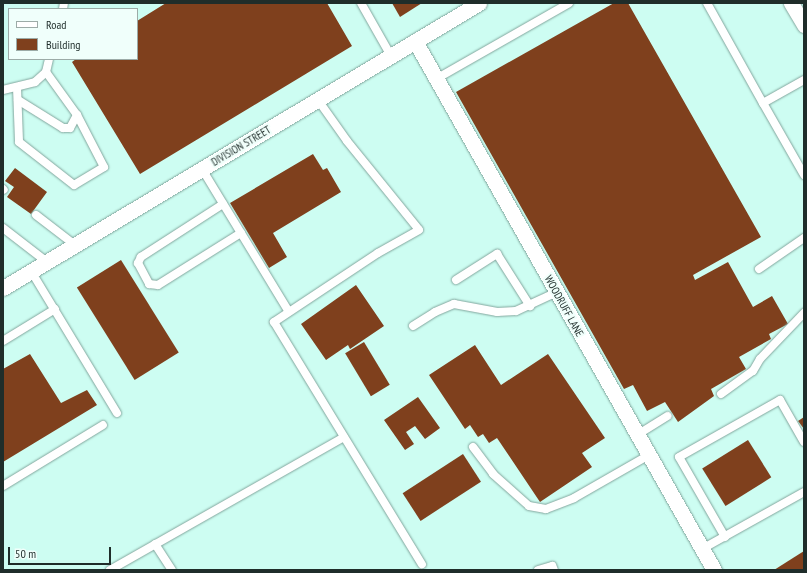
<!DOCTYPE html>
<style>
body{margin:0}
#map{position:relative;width:807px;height:573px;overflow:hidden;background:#f0fffb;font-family:"PT Sans Narrow",sans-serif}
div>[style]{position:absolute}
.built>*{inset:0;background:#cdfdf2}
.building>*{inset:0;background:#7f401d;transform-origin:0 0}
.roads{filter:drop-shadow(0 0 1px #82a69d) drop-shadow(0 0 1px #82a69d)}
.lane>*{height:8px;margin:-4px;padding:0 4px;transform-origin:4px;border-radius:4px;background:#fff}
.street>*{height:15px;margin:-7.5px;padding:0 7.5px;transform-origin:7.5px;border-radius:7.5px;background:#fff}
span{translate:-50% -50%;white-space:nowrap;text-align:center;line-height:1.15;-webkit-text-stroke:4px #f0fffb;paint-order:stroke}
.street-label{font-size:11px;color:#1f2d2a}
.frame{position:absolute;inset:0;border:4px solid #1f2d2a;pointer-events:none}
.legend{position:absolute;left:8px;top:8px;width:130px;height:52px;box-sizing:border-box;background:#f0fffb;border:1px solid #9caba7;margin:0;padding:5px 7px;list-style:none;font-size:12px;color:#1f2d2a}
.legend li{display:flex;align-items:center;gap:8px;height:20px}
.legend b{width:20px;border:1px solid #9caba7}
.scale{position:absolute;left:8px;top:547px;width:103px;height:18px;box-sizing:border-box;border:2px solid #1f2d2a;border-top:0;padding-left:5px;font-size:12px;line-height:14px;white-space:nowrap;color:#1f2d2a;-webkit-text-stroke:3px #f0fffb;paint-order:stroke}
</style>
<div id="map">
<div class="built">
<div style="clip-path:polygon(evenodd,3px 3px,804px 3px,804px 570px,3px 570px,3px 3px,9px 9px,137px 9px,137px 59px,9px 59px,9px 9px)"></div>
</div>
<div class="building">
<div style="clip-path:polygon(166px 3px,327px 3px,352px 46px,140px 174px,72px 62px,76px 59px,137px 59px,137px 21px)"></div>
<div style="clip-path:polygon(392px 3px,422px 3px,400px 17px)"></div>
<div style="clip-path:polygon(614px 3px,628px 3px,761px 237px,693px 275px,695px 280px,728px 262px,753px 307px,772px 296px,788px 324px,769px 334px,771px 339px,739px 357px,746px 369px,711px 389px,714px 396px,678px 422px,665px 402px,647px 411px,633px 385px,624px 389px,456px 92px)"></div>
<div style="clip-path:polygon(313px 154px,323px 170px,327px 168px,341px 192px,273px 233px,287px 257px,269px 268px,230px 203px)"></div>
<div style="clip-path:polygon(15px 168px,47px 192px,31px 214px,7px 197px,14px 187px,5px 181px)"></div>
<div style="left:121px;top:260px;width:109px;height:52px;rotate:58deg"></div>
<div style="clip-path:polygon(356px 285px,384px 326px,350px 349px,348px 345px,326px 360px,301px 324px)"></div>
<div style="left:364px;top:342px;width:50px;height:22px;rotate:59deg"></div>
<div style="clip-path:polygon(475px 345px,501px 385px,548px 354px,605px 438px,582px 453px,592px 467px,540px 502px,497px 438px,489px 443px,483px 434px,478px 437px,470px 425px,465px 429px,429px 375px)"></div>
<div style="clip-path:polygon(30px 354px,61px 403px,87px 390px,97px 405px,3px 462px,3px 369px)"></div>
<div style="clip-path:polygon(418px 397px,440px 428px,425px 439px,415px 426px,406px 432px,414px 444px,405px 450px,384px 420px)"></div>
<div style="clip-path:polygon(804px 417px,804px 429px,798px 421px)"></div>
<div style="left:748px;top:440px;width:44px;height:54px;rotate:58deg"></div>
<div style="left:463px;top:454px;width:33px;height:72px;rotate:57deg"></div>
<div style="clip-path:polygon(804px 551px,804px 570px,774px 570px)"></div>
</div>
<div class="roads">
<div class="lane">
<div style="left:361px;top:3px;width:61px;rotate:60.5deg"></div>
<div style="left:707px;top:3px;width:115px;rotate:60.8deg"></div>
<div style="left:763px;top:103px;width:47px;rotate:-29.3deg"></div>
<div style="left:63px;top:9px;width:6px;rotate:-81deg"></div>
<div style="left:436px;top:79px;width:153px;rotate:-29.7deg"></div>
<div style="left:17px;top:87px;width:55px;rotate:87.9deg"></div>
<div style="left:19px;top:142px;width:70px;rotate:38deg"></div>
<div style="left:74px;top:185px;width:35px;rotate:-31deg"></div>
<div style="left:104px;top:167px;width:59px;rotate:-117.4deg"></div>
<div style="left:3px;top:90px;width:33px;rotate:-14deg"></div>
<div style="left:35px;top:82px;width:15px;rotate:-42deg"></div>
<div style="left:46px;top:72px;width:13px;rotate:-77deg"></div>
<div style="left:18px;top:100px;width:53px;rotate:31.9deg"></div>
<div style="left:63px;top:128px;width:7px"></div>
<div style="left:70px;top:128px;width:15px;rotate:-62deg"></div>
<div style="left:77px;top:115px;width:53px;rotate:-125.8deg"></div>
<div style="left:318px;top:100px;width:50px;rotate:54.7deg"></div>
<div style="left:347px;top:141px;width:114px;rotate:51deg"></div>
<div style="left:419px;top:230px;width:47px;rotate:150.7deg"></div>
<div style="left:378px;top:253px;width:125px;rotate:146.4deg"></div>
<div style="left:274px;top:322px;width:284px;rotate:58.6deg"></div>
<div style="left:763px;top:103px;width:83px;rotate:60.3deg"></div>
<div style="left:202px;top:169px;width:167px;rotate:58.7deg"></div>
<div style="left:3px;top:189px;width:1px;rotate:45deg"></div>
<div style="left:223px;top:204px;width:98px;rotate:147.1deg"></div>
<div style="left:141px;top:257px;width:7px;rotate:117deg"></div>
<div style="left:138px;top:263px;width:24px;rotate:62deg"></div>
<div style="left:149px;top:284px;width:9px;rotate:6deg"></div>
<div style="left:158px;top:285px;width:98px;rotate:-32.1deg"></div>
<div style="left:36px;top:215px;width:49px;rotate:37.6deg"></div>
<div style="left:3px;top:228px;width:56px;rotate:37.7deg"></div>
<div style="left:759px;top:269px;width:55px;rotate:-34.6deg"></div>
<div style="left:31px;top:271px;width:166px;rotate:58.8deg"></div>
<div style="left:456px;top:280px;width:49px;rotate:-32.4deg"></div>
<div style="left:497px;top:254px;width:62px;rotate:57.6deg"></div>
<div style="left:413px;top:326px;width:26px;rotate:-32deg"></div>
<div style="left:435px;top:312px;width:21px;rotate:-23deg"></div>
<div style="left:454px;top:304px;width:44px;rotate:10.5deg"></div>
<div style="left:497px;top:312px;width:19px;rotate:-3deg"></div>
<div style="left:516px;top:311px;width:45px;rotate:-24.9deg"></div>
<div style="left:3px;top:341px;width:61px;rotate:-31.6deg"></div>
<div style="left:721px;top:394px;width:39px;rotate:-36deg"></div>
<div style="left:753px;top:371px;width:14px;rotate:-60deg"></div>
<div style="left:760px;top:359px;width:64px;rotate:-46.3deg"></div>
<div style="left:637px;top:435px;width:36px;rotate:-32deg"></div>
<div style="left:473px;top:447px;width:34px;rotate:53deg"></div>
<div style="left:493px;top:474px;width:48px;rotate:41.6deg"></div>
<div style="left:529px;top:506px;width:17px;rotate:10deg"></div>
<div style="left:546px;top:509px;width:30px;rotate:-21deg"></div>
<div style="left:574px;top:498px;width:86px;rotate:-29.8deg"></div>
<div style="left:3px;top:486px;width:117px;rotate:-31.4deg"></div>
<div style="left:725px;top:537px;width:92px;rotate:-119.9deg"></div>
<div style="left:679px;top:457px;width:116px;rotate:-29.4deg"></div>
<div style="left:780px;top:400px;width:48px;rotate:60.3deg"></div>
<div style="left:155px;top:544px;width:31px;rotate:57deg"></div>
<div style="left:702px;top:549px;width:117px;rotate:-29.2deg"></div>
<div style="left:110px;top:570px;width:269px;rotate:-29.6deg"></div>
<div style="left:538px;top:570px;width:15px;rotate:-16deg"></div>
<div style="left:552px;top:566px;width:4px;rotate:63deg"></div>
</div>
<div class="street">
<div style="left:791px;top:3px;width:26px;rotate:59deg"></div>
<div style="left:415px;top:41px;width:608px;rotate:60.52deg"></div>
<div style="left:3px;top:288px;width:555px;rotate:-30.91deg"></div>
</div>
</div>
<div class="street-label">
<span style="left:241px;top:146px;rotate:-31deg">DIVISION STREET</span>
<span style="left:564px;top:306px;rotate:61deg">WOODRUFF LANE</span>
</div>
<div class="frame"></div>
<ul class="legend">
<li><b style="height:5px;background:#fff"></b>Road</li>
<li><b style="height:11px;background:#7f401d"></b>Building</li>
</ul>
<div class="scale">50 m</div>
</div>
